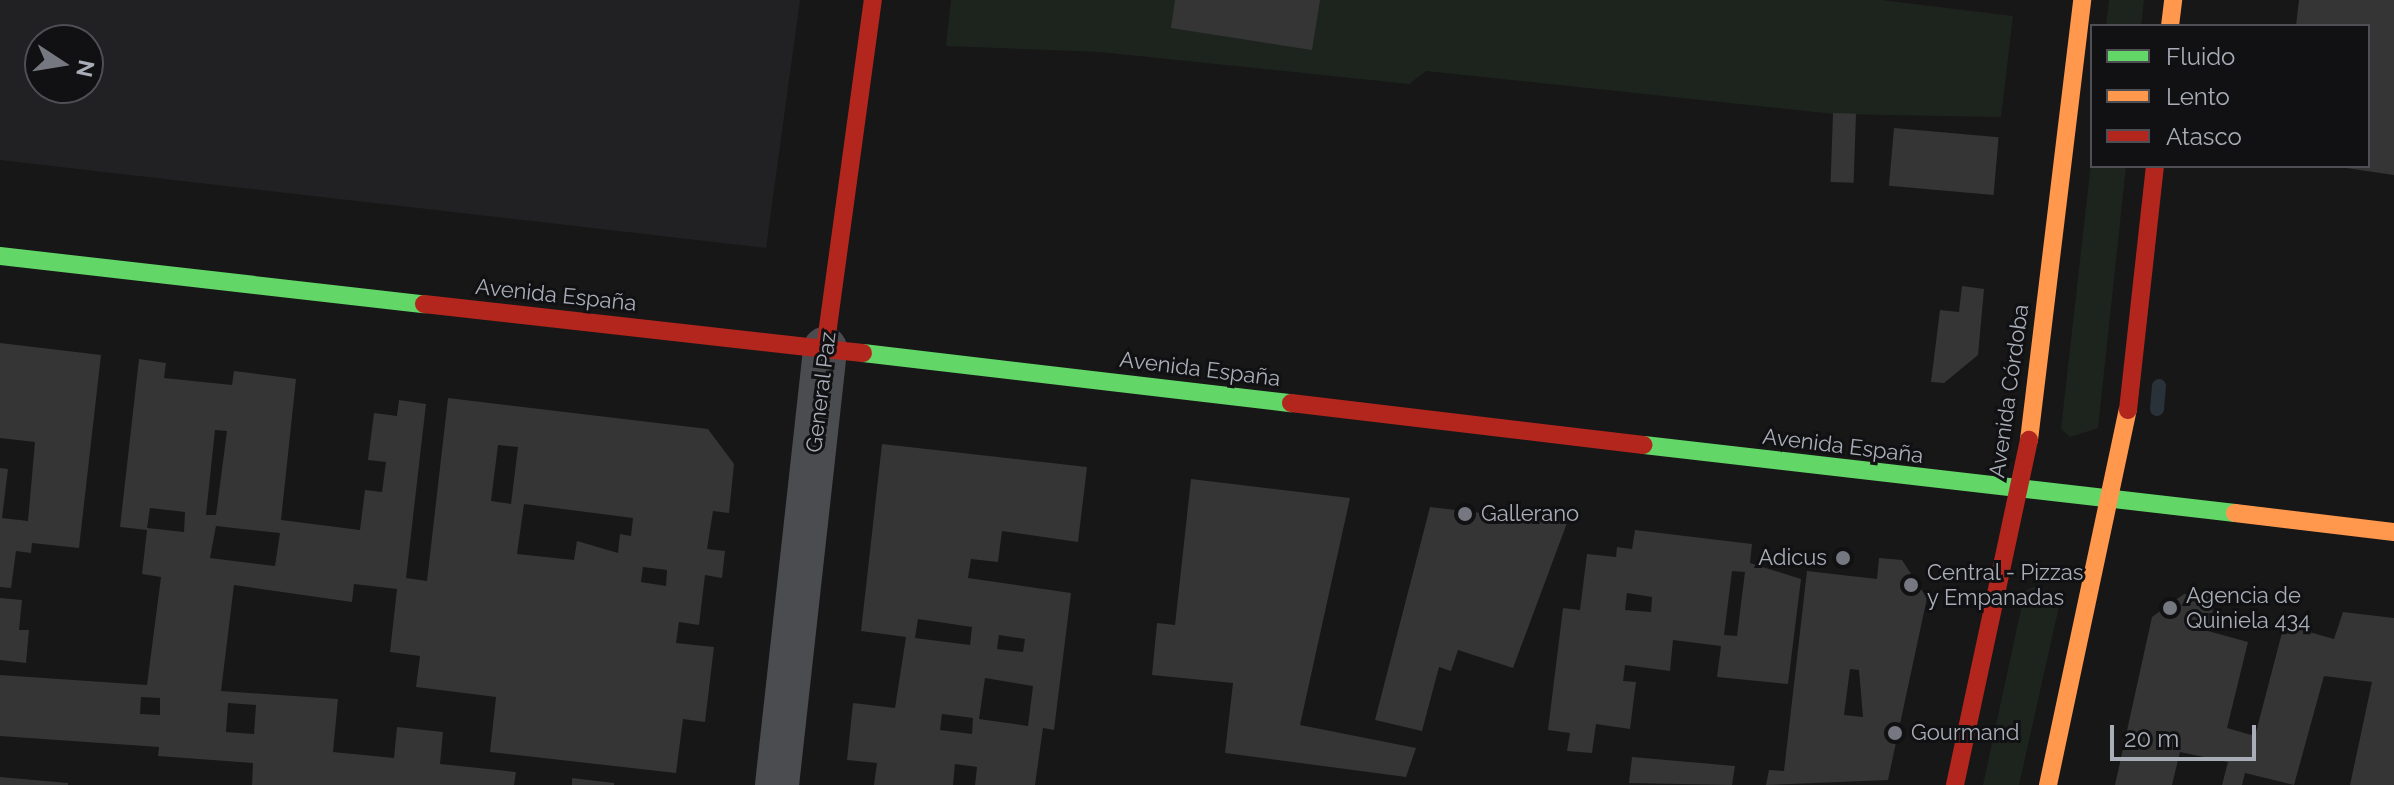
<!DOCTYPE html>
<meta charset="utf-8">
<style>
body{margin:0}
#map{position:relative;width:2394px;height:785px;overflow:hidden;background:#171717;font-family:Raleway,sans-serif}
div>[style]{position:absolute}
.built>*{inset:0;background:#212123}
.green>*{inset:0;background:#1d241e}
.stream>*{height:14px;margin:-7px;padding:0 7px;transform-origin:7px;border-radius:7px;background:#2a3239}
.building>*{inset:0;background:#353536;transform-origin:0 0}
.street>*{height:44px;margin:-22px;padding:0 22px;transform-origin:22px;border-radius:22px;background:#4b4c50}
.fast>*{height:18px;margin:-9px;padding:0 9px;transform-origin:9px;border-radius:9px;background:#63d668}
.slow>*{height:18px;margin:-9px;padding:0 9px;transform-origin:9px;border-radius:9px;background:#ff974d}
.jam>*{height:18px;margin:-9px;padding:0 9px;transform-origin:9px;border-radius:9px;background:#b3261e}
.dots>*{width:22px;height:22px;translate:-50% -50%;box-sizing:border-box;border:4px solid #111113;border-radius:50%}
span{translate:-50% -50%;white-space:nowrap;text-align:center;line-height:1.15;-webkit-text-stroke:6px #111113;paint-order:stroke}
.street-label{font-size:22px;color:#a8adb8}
.poi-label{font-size:22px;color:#a8adb8}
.left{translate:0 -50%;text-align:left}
.right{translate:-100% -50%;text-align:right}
.legend{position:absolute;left:2090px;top:24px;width:280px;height:144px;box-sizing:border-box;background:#111113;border:2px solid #4d4f55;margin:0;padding:10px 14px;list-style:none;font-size:24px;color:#a8adb8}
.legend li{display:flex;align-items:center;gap:16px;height:40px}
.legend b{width:40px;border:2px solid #4d4f55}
.north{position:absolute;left:24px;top:24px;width:80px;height:80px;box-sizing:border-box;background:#111113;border:2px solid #4d4f55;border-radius:50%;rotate:102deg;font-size:22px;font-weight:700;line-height:32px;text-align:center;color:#a8adb8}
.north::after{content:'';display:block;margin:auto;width:28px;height:36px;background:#757880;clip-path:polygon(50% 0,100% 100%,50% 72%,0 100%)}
.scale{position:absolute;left:2110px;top:725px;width:146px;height:36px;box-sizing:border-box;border:4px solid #a8adb8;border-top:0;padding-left:10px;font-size:24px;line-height:28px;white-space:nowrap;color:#a8adb8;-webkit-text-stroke:6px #111113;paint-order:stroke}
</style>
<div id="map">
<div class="built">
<div style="clip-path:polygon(evenodd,0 0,800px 0,766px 248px,0 160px,0 0,40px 40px,88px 40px,88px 88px,40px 88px,40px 40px)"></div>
</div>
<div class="green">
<div style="clip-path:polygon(951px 0,1881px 0,2013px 16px,2001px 117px,1834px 114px,1426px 71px,1409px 84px,1100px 52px,946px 46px)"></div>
<div style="clip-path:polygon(2109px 0,2144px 0,2141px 26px,2106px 26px)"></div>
<div style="clip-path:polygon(2092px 154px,2092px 166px,2126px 166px,2098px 428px,2070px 437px,2061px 429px)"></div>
<div style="clip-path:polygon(2037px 585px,2060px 602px,2019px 785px,1983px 785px,2025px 591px)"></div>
</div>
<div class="stream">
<div style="left:2157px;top:409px;width:23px;rotate:-85deg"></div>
</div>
<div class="building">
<div style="clip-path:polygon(1175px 0,1320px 0,1312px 50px,1171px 28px)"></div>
<div style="clip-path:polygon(2299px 0,2394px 0,2394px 175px,2346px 168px,2368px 166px,2368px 26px,2296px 26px)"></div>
<div style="left:1833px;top:113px;width:23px;height:69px;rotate:2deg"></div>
<div style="left:1894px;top:128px;width:105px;height:58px;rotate:5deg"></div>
<div style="clip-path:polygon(1962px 286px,1984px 289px,1978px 355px,1944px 383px,1931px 382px,1940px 310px,1959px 312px)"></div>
<div style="clip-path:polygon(0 343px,101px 355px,79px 548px,32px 543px,31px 553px,16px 551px,11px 588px,0 587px,0 468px,8px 469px,2px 518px,28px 521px,35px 442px,0 438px)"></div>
<div style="clip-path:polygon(evenodd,139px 359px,166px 363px,164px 378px,232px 385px,234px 371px,296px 379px,281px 520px,360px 530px,365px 490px,382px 492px,386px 462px,368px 460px,374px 413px,397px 416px,399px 400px,426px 404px,406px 578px,427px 581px,448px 398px,708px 429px,734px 464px,729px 513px,713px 511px,707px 549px,725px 551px,722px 578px,705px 575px,699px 625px,679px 622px,676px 643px,714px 647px,705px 722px,683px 719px,676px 773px,490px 752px,496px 697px,416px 687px,420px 656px,390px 652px,397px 589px,354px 584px,352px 602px,234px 585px,221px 691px,338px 699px,333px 752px,394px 758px,397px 727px,443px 732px,440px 764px,516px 772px,514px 785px,252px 785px,253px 763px,158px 756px,159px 747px,0 736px,0 675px,147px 685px,161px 577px,142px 574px,147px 530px,120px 527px,139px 359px,215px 430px,227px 431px,216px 515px,206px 515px,215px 430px,139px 359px,498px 445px,518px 447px,511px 504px,491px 501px,498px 445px,139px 359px,524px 504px,633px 518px,631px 536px,620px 534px,618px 553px,577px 541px,574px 560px,517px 554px,524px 504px,139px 359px,150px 508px,185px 512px,184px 532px,147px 528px,150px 508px,139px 359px,216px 526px,280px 533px,275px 566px,210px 558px,216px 526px,139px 359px,643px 567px,667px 570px,666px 586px,641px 582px,643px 567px,139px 359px,141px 697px,160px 698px,160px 715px,140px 714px,141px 697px,139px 359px,228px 703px,256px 705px,254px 734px,226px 732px,228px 703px)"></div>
<div style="clip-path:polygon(evenodd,882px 444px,1087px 467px,1078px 542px,1002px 531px,998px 562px,971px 559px,968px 578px,1071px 593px,1054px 730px,1043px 728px,1035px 785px,975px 785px,977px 767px,955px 764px,953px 785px,874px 785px,877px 763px,847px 760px,853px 703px,895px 708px,906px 637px,861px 631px,882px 444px,918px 619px,972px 627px,970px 645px,915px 638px,918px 619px,882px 444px,999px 635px,1025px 639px,1023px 652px,997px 649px,999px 635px,882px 444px,985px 678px,1033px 686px,1028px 726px,979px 719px,985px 678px,882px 444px,942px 714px,973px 718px,972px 734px,940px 730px,942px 714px)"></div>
<div style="clip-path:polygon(1191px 479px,1350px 498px,1300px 725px,1416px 748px,1406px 777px,1225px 753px,1233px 683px,1152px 675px,1157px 623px,1175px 625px)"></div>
<div style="clip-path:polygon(1430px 507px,1567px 523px,1513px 668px,1458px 650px,1451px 671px,1439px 667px,1422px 731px,1375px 720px)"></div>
<div style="clip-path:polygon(evenodd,1635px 530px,1752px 544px,1750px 563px,1801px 579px,1788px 684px,1717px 677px,1721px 646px,1673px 640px,1670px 671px,1625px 665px,1623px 681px,1636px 682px,1630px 729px,1596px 724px,1592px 753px,1567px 751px,1570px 733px,1548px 730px,1563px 608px,1580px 610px,1587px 554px,1616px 557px,1617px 547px,1632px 549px,1635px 530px,1732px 571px,1745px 572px,1737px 636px,1724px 635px,1732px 571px,1635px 530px,1627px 593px,1652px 597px,1651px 612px,1625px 610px,1627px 593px)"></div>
<div style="clip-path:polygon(evenodd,1879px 558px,1902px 560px,1927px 598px,1888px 780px,1766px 785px,1769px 770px,1784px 771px,1807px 571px,1877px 579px,1879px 558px,1850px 669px,1859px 670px,1863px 717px,1844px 715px,1850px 669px)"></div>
<div style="clip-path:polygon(2184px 594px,2216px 597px,2208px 631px,2248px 642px,2227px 728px,2255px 736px,2284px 625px,2334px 639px,2343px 612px,2394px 618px,2394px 785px,2350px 785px,2372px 682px,2324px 676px,2294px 785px,2245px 773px,2242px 785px,2222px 785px,2228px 762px,2180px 752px,2172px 785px,2115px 785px,2152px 617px)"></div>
<div style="clip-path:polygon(0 598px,22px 600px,19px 630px,29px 630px,26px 663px,0 660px)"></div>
<div style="clip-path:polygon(1632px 757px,1735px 766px,1732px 785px,1629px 783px)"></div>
<div style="clip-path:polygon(0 777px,68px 783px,68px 785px,0 785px)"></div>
<div style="clip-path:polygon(572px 778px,614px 783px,614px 785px,572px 785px)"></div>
</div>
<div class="street">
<div style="left:777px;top:785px;width:439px;rotate:-83.7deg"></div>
</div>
<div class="fast">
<div style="left:0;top:256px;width:427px;rotate:6.5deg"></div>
<div style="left:863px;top:353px;width:431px;rotate:6.7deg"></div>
<div style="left:1644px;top:445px;width:595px;rotate:6.56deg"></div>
</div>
<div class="slow">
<div style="left:2170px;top:26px;width:26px;rotate:-83deg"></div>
<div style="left:2029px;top:440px;width:443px;rotate:-83.1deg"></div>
<div style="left:2235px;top:513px;width:160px;rotate:6.8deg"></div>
<div style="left:2048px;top:785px;width:383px;rotate:-78deg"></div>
</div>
<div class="jam">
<div style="left:424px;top:304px;width:404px;rotate:6.4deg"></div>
<div style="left:863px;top:353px;width:38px;rotate:-174deg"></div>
<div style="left:825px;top:349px;width:352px;rotate:-82.2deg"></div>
<div style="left:1291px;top:403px;width:355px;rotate:6.8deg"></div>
<div style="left:2128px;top:410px;width:245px;rotate:-83.7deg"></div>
<div style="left:1955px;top:785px;width:353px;rotate:-77.9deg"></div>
</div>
<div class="dots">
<div style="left:1465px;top:514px;background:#757880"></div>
<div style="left:1843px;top:558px;background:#757880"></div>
<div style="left:1911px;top:585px;background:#757880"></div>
<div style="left:2170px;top:608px;background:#757880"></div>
<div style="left:1895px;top:733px;background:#757880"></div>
</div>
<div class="street-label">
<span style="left:556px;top:295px;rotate:6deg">Avenida España</span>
<span style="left:1200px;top:369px;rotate:7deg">Avenida España</span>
<span style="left:2009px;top:391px;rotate:-82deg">Avenida Córdoba</span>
<span style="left:821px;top:392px;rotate:-83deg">General Paz</span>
<span style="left:1843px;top:446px;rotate:7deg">Avenida España</span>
</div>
<div class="poi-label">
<span class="left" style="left:1481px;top:514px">Gallerano</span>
<span class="right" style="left:1827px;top:558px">Adicus</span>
<span class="left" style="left:1927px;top:585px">Central - Pizzas<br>y Empanadas</span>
<span class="left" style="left:2186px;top:608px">Agencia de<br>Quiniela 434</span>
<span class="left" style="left:1911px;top:733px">Gourmand</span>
</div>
<ul class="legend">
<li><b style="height:10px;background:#63d668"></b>Fluido</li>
<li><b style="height:10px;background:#ff974d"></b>Lento</li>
<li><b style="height:10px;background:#b3261e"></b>Atasco</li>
</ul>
<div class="north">N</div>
<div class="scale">20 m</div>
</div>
